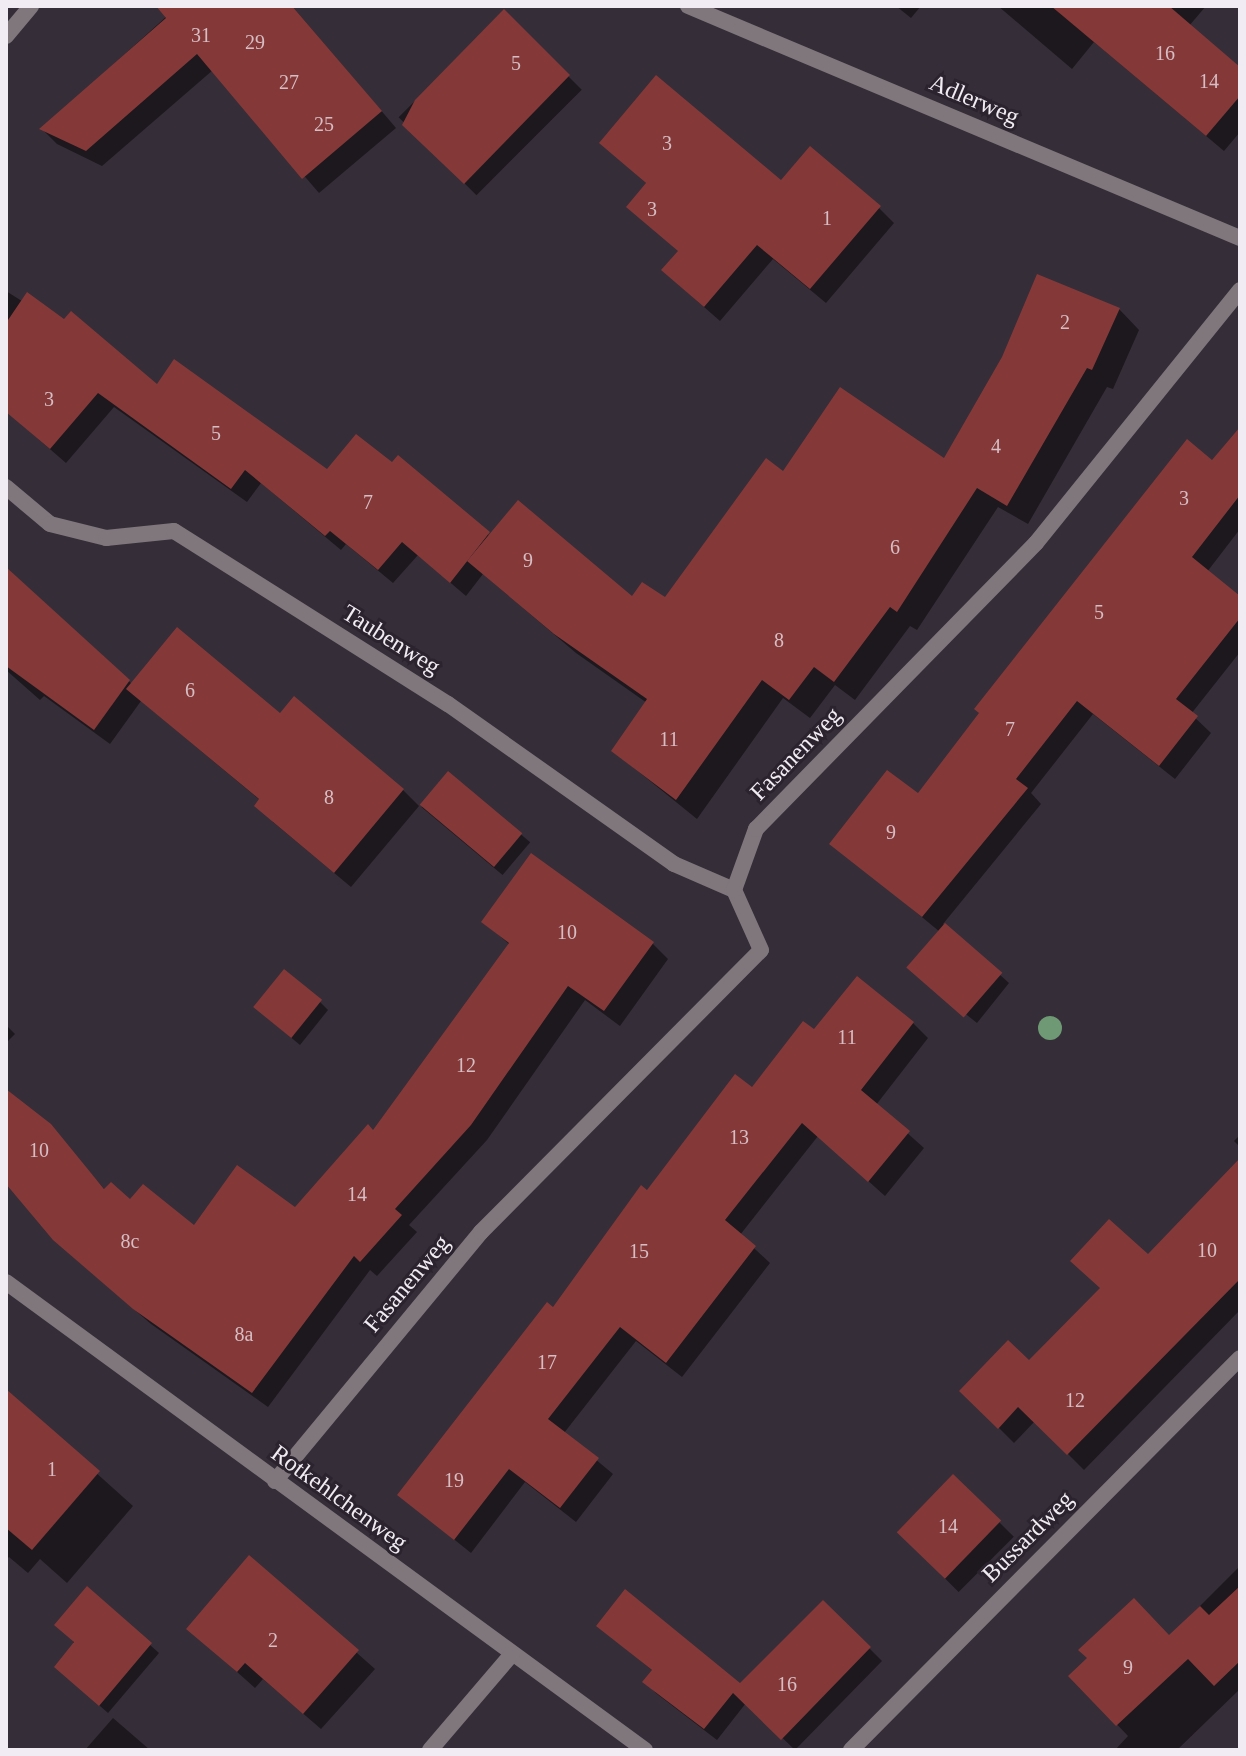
<!DOCTYPE html>
<style>
body{margin:0}
#map{position:relative;width:1246px;height:1756px;overflow:hidden;background:#352d38;font-family:Georgia,serif}
div>[style]{position:absolute}
.shadow>*{inset:0;background:#0007;transform-origin:0 0}
.building>*{inset:0;background:#843938;transform-origin:0 0}
.street>*{height:16px;margin:-8px;padding:0 8px;transform-origin:8px;border-radius:8px;background:#7f777b}
.trees>*{width:24px;height:24px;margin:-12px;border-radius:50%;background:#6e9974}
span{translate:-50% -50%;white-space:nowrap;text-align:center;line-height:1.15;-webkit-text-stroke:6px #2b232e;paint-order:stroke}
.number-label{font-size:20px;color:#d6bec4}
.number-label span{-webkit-text-stroke-width:0}
.street-label{font-size:24px;color:#f1ebf3}
.frame{position:absolute;inset:0;border:8px solid #f1ebf3;pointer-events:none}
</style>
<div id="map">
<div class="shadow">
<div style="clip-path:polygon(178px 6px,292px 6px,396px 128px,319px 193px,213px 70px,102px 166px,57px 144px,42px 129px)"></div>
<div style="clip-path:polygon(896px 6px,921px 6px,911px 18px)"></div>
<div style="clip-path:polygon(998px 6px,1206px 6px,1189px 26px,1240px 69px,1240px 132px,1224px 151px,1094px 42px,1072px 69px)"></div>
<div style="left:504px;top:12px;width:110px;height:149px;rotate:45deg"></div>
<div style="clip-path:polygon(601px 143px,879px 208px,894px 223px,826px 303px,773px 259px,720px 321px,679px 285px,679px 252px,647px 184px)"></div>
<div style="clip-path:polygon(6px 291px,158px 387px,328px 471px,392px 465px,398px 458px,490px 536px,633px 599px,665px 600px,783px 474px,945px 460px,1119px 309px,1139px 330px,1113px 389px,1107px 387px,1028px 524px,998px 507px,917px 630px,910px 626px,855px 700px,835px 685px,810px 718px,783px 698px,697px 819px,613px 751px,647px 703px,576px 653px,483px 574px,466px 596px,418px 555px,393px 583px,346px 544px,341px 550px,261px 483px,247px 502px,114px 407px,66px 463px,6px 411px)"></div>
<div style="clip-path:polygon(1240px 430px,1240px 529px,1207px 572px,1240px 598px,1240px 652px,1191px 714px,1211px 733px,1175px 779px,1093px 714px,1031px 793px,1041px 804px,943px 924px,1009px 983px,977px 1023px,918px 976px,940px 932px,832px 843px,918px 796px)"></div>
<div style="clip-path:polygon(6px 571px,132px 684px,280px 715px,403px 790px,419px 806px,351px 887px,273px 822px,261px 801px,141px 701px,110px 744px,44px 696px,40px 700px,6px 670px)"></div>
<div style="left:449px;top:774px;width:106px;height:43px;rotate:40deg"></div>
<div style="clip-path:polygon(484px 922px,653px 944px,668px 959px,620px 1026px,585px 1000px,487px 1140px,409px 1225px,417px 1232px,377px 1276px,370px 1270px,268px 1407px,151px 1324px,70px 1254px,6px 1181px,6px 1091px,60px 1138px,106px 1191px,194px 1228px,295px 1210px,374px 1133px,510px 945px)"></div>
<div style="clip-path:polygon(320px 1002px,328px 1010px,300px 1045px,264px 1015px)"></div>
<div style="clip-path:polygon(913px 1023px,928px 1038px,876px 1105px,924px 1148px,885px 1196px,818px 1136px,740px 1235px,770px 1263px,682px 1377px,636px 1341px,564px 1433px,613px 1474px,576px 1522px,525px 1482px,471px 1553px,399px 1495px,647px 1193px,814px 1032px)"></div>
<div style="clip-path:polygon(6px 1025px,15px 1034px,6px 1043px)"></div>
<div style="clip-path:polygon(1240px 1135px,1240px 1147px,1234px 1141px)"></div>
<div style="clip-path:polygon(1240px 1161px,1240px 1310px,1084px 1470px,1035px 1421px,1014px 1443px,962px 1391px,1029px 1363px,1102px 1289px,1148px 1257px)"></div>
<div style="clip-path:polygon(6px 1392px,133px 1506px,67px 1583px,40px 1559px,28px 1573px,9px 1557px,6px 1560px)"></div>
<div style="left:953px;top:1476px;width:86px;height:78px;rotate:45deg"></div>
<div style="clip-path:polygon(250px 1558px,375px 1669px,321px 1729px,263px 1679px,255px 1688px,189px 1629px)"></div>
<div style="clip-path:polygon(1240px 1566px,1240px 1689px,1177px 1750px,1115px 1750px,1128px 1736px,1071px 1676px,1169px 1637px)"></div>
<div style="clip-path:polygon(87px 1589px,159px 1653px,108px 1713px,65px 1675px)"></div>
<div style="clip-path:polygon(823px 1602px,882px 1661px,795px 1750px,746px 1703px,717px 1740px,657px 1694px,645px 1682px,653px 1671px,598px 1626px,740px 1686px)"></div>
<div style="clip-path:polygon(113px 1718px,150px 1750px,85px 1750px)"></div>
</div>
<div class="building">
<div style="clip-path:polygon(156px 6px,292px 6px,382px 111px,302px 179px,197px 54px,86px 151px,39px 129px,166px 18px)"></div>
<div style="clip-path:polygon(1051px 6px,1169px 6px,1240px 67px,1240px 96px,1206px 136px)"></div>
<div style="clip-path:polygon(504px 9px,570px 75px,464px 184px,402px 125px,415px 100px)"></div>
<div style="clip-path:polygon(656px 75px,781px 180px,810px 146px,881px 206px,810px 289px,757px 245px,704px 307px,661px 270px,678px 251px,626px 207px,646px 183px,599px 143px)"></div>
<div style="clip-path:polygon(1037px 274px,1120px 308px,1092px 370px,1087px 368px,1007px 506px,977px 488px,897px 612px,890px 607px,834px 682px,814px 667px,789px 700px,762px 680px,676px 800px,611px 751px,647px 699px,554px 634px,467px 561px,518px 500px,632px 596px,642px 582px,665px 597px,766px 458px,783px 471px,840px 387px,944px 458px,1002px 357px)"></div>
<div style="clip-path:polygon(27px 292px,64px 319px,71px 311px,157px 384px,174px 359px,327px 469px,356px 434px,392px 462px,398px 455px,490px 532px,450px 583px,402px 542px,378px 570px,330px 531px,325px 536px,245px 470px,231px 489px,98px 393px,50px 449px,6px 412px,6px 323px)"></div>
<div style="clip-path:polygon(1240px 427px,1240px 495px,1192px 557px,1240px 596px,1240px 618px,1176px 699px,1198px 716px,1159px 766px,1077px 701px,1016px 779px,1028px 788px,922px 917px,829px 844px,887px 770px,918px 793px,979px 713px,974px 709px,1187px 439px,1212px 460px)"></div>
<div style="clip-path:polygon(6px 567px,130px 680px,94px 730px,6px 666px)"></div>
<div style="clip-path:polygon(177px 627px,280px 713px,294px 696px,404px 789px,334px 873px,254px 806px,259px 799px,126px 689px)"></div>
<div style="left:448px;top:771px;width:97px;height:44px;rotate:40deg"></div>
<div style="clip-path:polygon(531px 853px,654px 942px,604px 1011px,568px 986px,471px 1125px,395px 1209px,402px 1215px,360px 1262px,354px 1256px,252px 1393px,133px 1309px,53px 1240px,6px 1184px,6px 1089px,51px 1124px,104px 1189px,111px 1182px,130px 1199px,143px 1184px,194px 1225px,237px 1165px,295px 1207px,368px 1124px,373px 1130px,509px 943px,481px 922px)"></div>
<div style="left:945px;top:923px;width:76px;height:59px;rotate:41deg"></div>
<div style="left:284px;top:969px;width:49px;height:49px;rotate:39deg"></div>
<div style="clip-path:polygon(857px 976px,914px 1022px,861px 1090px,910px 1131px,868px 1182px,802px 1123px,725px 1220px,756px 1246px,666px 1363px,620px 1327px,548px 1419px,599px 1458px,560px 1508px,509px 1469px,454px 1540px,397px 1495px,547px 1302px,553px 1307px,641px 1185px,647px 1190px,735px 1074px,752px 1087px,803px 1021px,814px 1029px)"></div>
<div style="clip-path:polygon(1240px 1158px,1240px 1279px,1067px 1455px,1018px 1407px,998px 1429px,959px 1391px,1008px 1340px,1029px 1360px,1100px 1288px,1070px 1261px,1109px 1219px,1148px 1254px)"></div>
<div style="clip-path:polygon(6px 1389px,100px 1471px,32px 1550px,6px 1528px)"></div>
<div style="left:953px;top:1474px;width:67px;height:81px;rotate:44deg"></div>
<div style="clip-path:polygon(249px 1555px,359px 1650px,303px 1714px,245px 1663px,237px 1672px,186px 1629px)"></div>
<div style="clip-path:polygon(87px 1586px,152px 1643px,99px 1706px,54px 1667px,74px 1642px,54px 1625px)"></div>
<div style="clip-path:polygon(1240px 1586px,1240px 1661px,1214px 1686px,1188px 1659px,1116px 1726px,1068px 1676px,1087px 1658px,1078px 1650px,1134px 1598px,1169px 1635px,1200px 1606px,1209px 1615px)"></div>
<div style="clip-path:polygon(625px 1589px,740px 1683px,823px 1600px,871px 1647px,781px 1740px,733px 1693px,704px 1729px,642px 1682px,652px 1670px,596px 1626px)"></div>
</div>
<div class="street">
<div style="left:688px;top:6px;width:599px;rotate:22.8deg"></div>
<div style="left:6px;top:36px;width:39px;rotate:-50deg"></div>
<div style="left:6px;top:487px;width:57px;rotate:40.1deg"></div>
<div style="left:50px;top:524px;width:58px;rotate:14deg"></div>
<div style="left:106px;top:538px;width:68px;rotate:-5.9deg"></div>
<div style="left:174px;top:531px;width:324px;rotate:32.3deg"></div>
<div style="left:448px;top:704px;width:277px;rotate:35.3deg"></div>
<div style="left:674px;top:864px;width:65px;rotate:23.4deg"></div>
<div style="left:6px;top:1282px;width:792px;rotate:36.22deg"></div>
<div style="left:275px;top:1481px;width:323px;rotate:-50.4deg"></div>
<div style="left:481px;top:1232px;width:397px;rotate:-45.2deg"></div>
<div style="left:761px;top:950px;width:66px;rotate:-114.2deg"></div>
<div style="left:734px;top:890px;width:65px;rotate:-70.2deg"></div>
<div style="left:756px;top:829px;width:400px;rotate:-45.6deg"></div>
<div style="left:1036px;top:543px;width:325px;rotate:-51.1deg"></div>
<div style="left:430px;top:1750px;width:126px;rotate:-49.5deg"></div>
<div style="left:851px;top:1750px;width:552px;rotate:-45.22deg"></div>
</div>
<div class="trees">
<div style="left:1050px;top:1028px"></div>
</div>
<div class="number-label">
<span style="left:201px;top:35px">31</span>
<span style="left:255px;top:42px">29</span>
<span style="left:1165px;top:53px">16</span>
<span style="left:516px;top:63px">5</span>
<span style="left:1209px;top:81px">14</span>
<span style="left:289px;top:82px">27</span>
<span style="left:324px;top:124px">25</span>
<span style="left:667px;top:143px">3</span>
<span style="left:652px;top:209px">3</span>
<span style="left:827px;top:218px">1</span>
<span style="left:1065px;top:322px">2</span>
<span style="left:49px;top:399px">3</span>
<span style="left:216px;top:433px">5</span>
<span style="left:996px;top:446px">4</span>
<span style="left:1184px;top:498px">3</span>
<span style="left:368px;top:502px">7</span>
<span style="left:895px;top:547px">6</span>
<span style="left:528px;top:560px">9</span>
<span style="left:1099px;top:612px">5</span>
<span style="left:779px;top:640px">8</span>
<span style="left:190px;top:690px">6</span>
<span style="left:1010px;top:729px">7</span>
<span style="left:669px;top:739px">11</span>
<span style="left:329px;top:797px">8</span>
<span style="left:891px;top:832px">9</span>
<span style="left:567px;top:932px">10</span>
<span style="left:847px;top:1037px">11</span>
<span style="left:466px;top:1065px">12</span>
<span style="left:739px;top:1137px">13</span>
<span style="left:39px;top:1150px">10</span>
<span style="left:357px;top:1194px">14</span>
<span style="left:130px;top:1241px">8c</span>
<span style="left:1207px;top:1250px">10</span>
<span style="left:639px;top:1251px">15</span>
<span style="left:244px;top:1334px">8a</span>
<span style="left:547px;top:1362px">17</span>
<span style="left:1075px;top:1400px">12</span>
<span style="left:52px;top:1469px">1</span>
<span style="left:454px;top:1480px">19</span>
<span style="left:948px;top:1526px">14</span>
<span style="left:273px;top:1640px">2</span>
<span style="left:1128px;top:1667px">9</span>
<span style="left:787px;top:1684px">16</span>
</div>
<div class="street-label">
<span style="left:974px;top:100px;rotate:23deg">Adlerweg</span>
<span style="left:391px;top:640px;rotate:32deg">Taubenweg</span>
<span style="left:796px;top:754px;rotate:-46deg">Fasanenweg</span>
<span style="left:407px;top:1284px;rotate:-50deg">Fasanenweg</span>
<span style="left:339px;top:1498px;rotate:36deg">Rotkehlchenweg</span>
<span style="left:1028px;top:1537px;rotate:-45deg">Bussardweg</span>
</div>
<div class="frame"></div>
</div>
